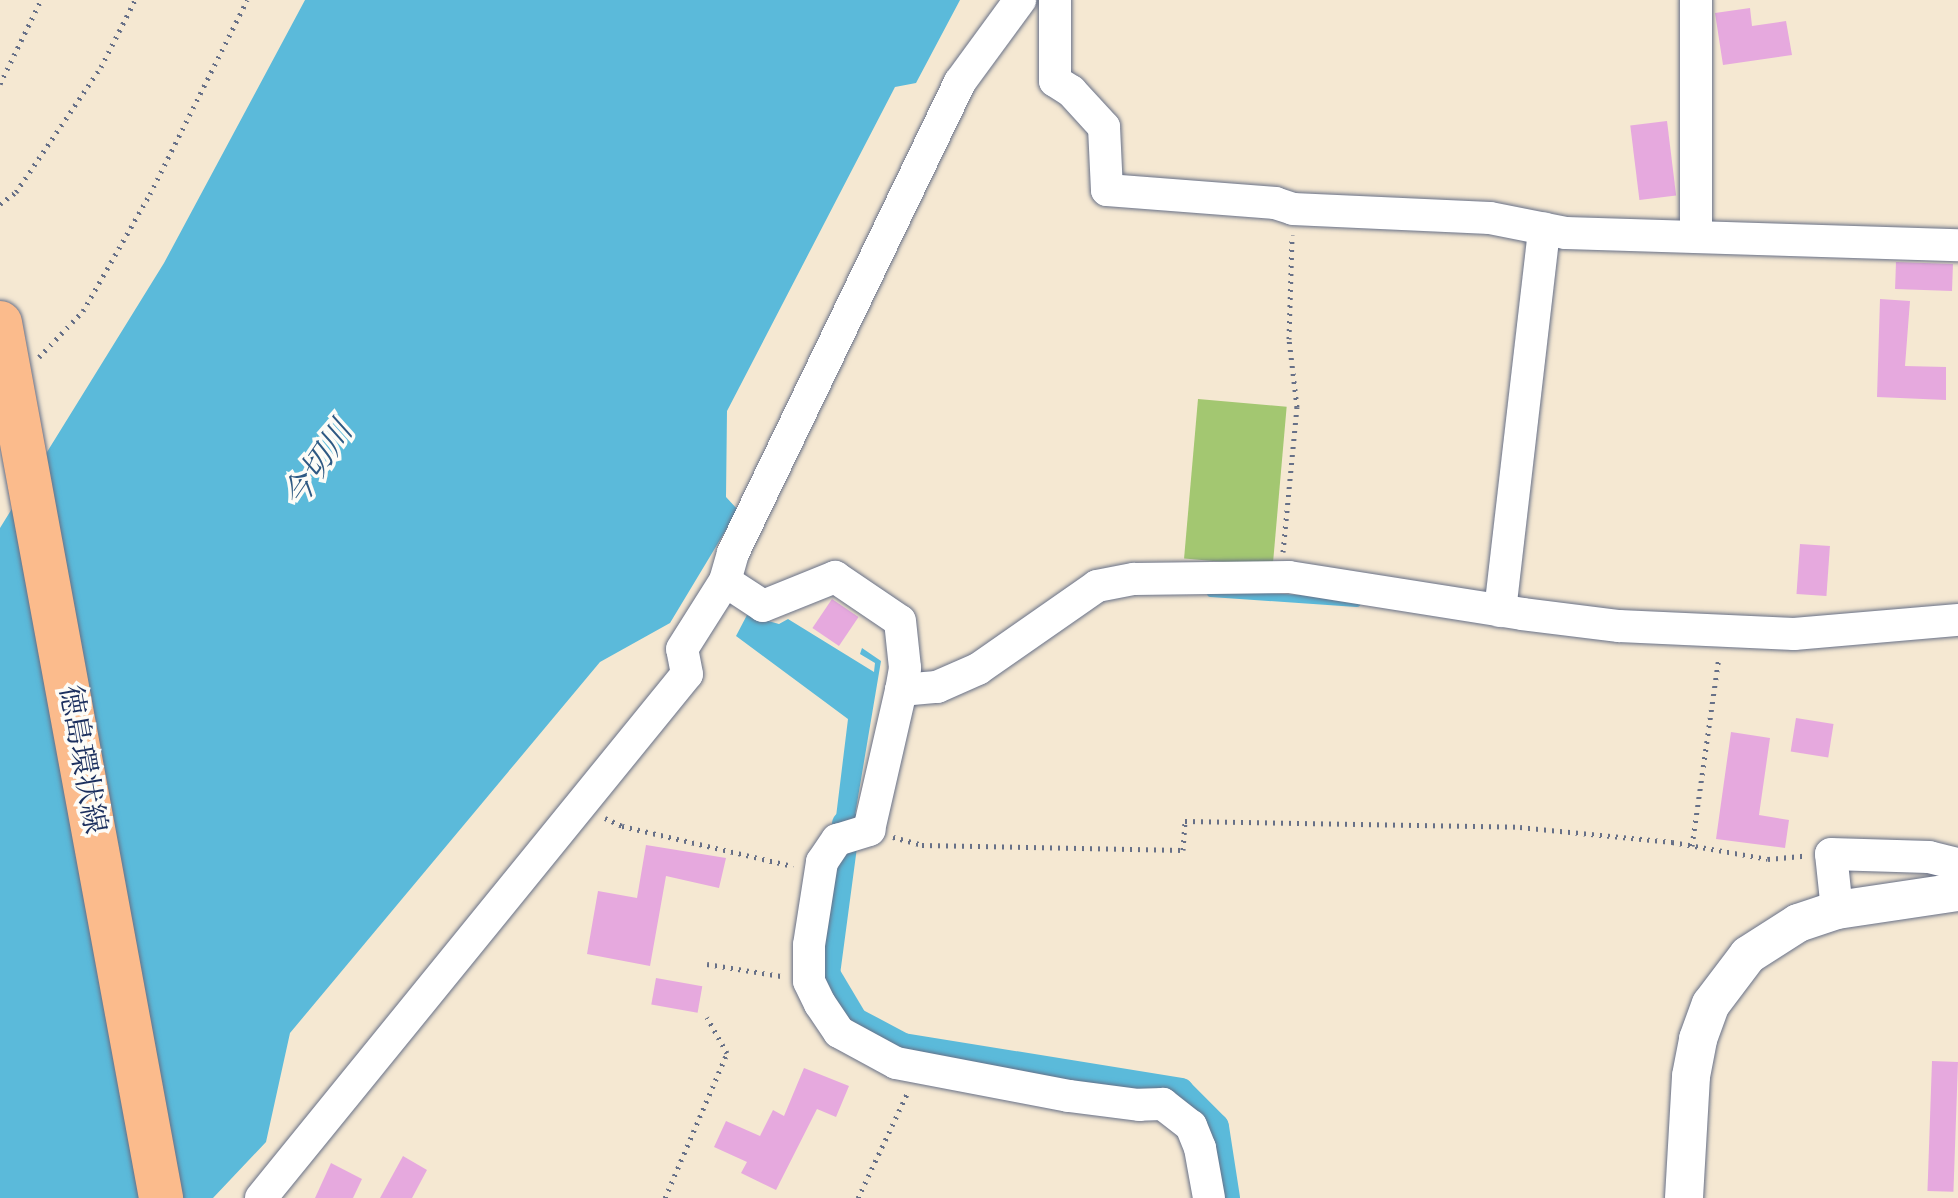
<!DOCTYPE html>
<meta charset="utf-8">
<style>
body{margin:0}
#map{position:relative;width:1958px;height:1198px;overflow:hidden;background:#f5e8d2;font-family:"Sorts Mill Goudy","Noto Serif JP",serif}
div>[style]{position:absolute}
.green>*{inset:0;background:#a3c771;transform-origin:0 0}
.water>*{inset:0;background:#5bbada}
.stream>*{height:8px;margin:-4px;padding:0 4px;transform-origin:4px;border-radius:4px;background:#5bbada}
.canal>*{height:28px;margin:-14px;padding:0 14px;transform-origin:14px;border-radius:14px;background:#5bbada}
.building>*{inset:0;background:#e6a9de;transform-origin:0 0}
.path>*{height:5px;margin-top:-2.5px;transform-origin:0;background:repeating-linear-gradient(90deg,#677087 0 2px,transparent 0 8px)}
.roads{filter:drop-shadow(0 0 2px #677087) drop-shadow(0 0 2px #677087)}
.minor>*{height:32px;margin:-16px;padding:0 16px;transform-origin:16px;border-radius:16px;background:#fff}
.tertiary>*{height:38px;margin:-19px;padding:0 19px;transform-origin:19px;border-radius:19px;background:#fff}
.bridges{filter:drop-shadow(0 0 2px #677087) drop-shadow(0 0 2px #677087)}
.primary-bridge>*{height:44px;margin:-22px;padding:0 22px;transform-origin:22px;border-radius:22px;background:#fbbb8c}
span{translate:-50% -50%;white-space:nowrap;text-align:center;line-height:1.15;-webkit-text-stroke:7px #fdfcf7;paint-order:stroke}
.street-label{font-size:30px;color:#1b2f5e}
.water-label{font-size:32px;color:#2e5983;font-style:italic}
</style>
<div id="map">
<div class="green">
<div style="left:1198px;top:399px;width:89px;height:160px;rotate:5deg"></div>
</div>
<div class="water">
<div style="clip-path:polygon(305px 0,960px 0,916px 83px,895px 87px,727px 411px,726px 497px,738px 510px,670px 623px,600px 662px,290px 1033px,266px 1142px,213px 1198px,0 1198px,0 528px,164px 263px)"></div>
<div style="clip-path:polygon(747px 615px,779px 624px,788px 619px,874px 672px,875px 663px,860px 654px,862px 648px,881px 661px,854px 821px,835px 825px,848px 719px,736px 636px)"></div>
</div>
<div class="stream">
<div style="left:1211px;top:593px;width:146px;rotate:3.9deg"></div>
</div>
<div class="canal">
<div style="left:846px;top:824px;width:151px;rotate:97.6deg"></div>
<div style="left:826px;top:974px;width:55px;rotate:59.2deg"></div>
<div style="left:854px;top:1021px;width:55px;rotate:28deg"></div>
<div style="left:903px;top:1047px;width:281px;rotate:9.2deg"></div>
<div style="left:1180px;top:1092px;width:49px;rotate:45deg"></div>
<div style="left:1215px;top:1127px;width:72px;rotate:81.2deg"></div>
</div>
<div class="building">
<div style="clip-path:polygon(1750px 8px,1752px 26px,1786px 21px,1792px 55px,1723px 65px,1715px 13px)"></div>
<div style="left:1667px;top:121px;width:75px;height:37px;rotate:83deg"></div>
<div style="left:1896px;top:262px;width:57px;height:27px;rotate:2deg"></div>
<div style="clip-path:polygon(1880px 299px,1910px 301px,1905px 366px,1946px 367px,1946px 400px,1877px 397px)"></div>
<div style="left:1800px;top:544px;width:30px;height:50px;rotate:4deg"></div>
<div style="left:832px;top:599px;width:32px;height:35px;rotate:34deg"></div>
<div style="left:1796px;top:718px;width:38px;height:34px;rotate:9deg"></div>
<div style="clip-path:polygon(1731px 732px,1770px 738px,1759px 815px,1789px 820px,1785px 848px,1716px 839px)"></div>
<div style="clip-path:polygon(646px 845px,726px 858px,719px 888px,666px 876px,650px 966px,587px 954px,598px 891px,637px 898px)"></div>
<div style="left:656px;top:978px;width:47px;height:27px;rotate:10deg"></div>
<div style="left:1932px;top:1061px;width:26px;height:130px;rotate:2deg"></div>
<div style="clip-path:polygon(804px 1068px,849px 1086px,836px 1117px,817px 1109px,776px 1190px,741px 1173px,747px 1162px,714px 1147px,726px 1121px,760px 1136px,773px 1110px,784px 1116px)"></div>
<div style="clip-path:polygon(403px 1156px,427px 1170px,412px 1198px,380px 1198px)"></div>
<div style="clip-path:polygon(331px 1163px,362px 1179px,353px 1198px,315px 1198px)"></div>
</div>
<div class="path">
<div style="left:0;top:84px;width:93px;rotate:-64deg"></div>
<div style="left:0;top:204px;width:20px;rotate:-37deg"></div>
<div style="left:16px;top:192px;width:151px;rotate:-55.8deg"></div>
<div style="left:101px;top:67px;width:75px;rotate:-63.1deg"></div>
<div style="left:39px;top:357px;width:64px;rotate:-46.3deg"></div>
<div style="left:83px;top:311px;width:135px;rotate:-60.2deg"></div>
<div style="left:150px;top:194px;width:217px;rotate:-63.4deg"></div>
<div style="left:1283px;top:552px;width:146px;rotate:-84.5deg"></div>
<div style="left:1297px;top:407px;width:68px;rotate:-96.7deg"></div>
<div style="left:1289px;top:339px;width:104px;rotate:-88.3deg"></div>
<div style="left:605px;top:818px;width:19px;rotate:25deg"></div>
<div style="left:622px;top:826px;width:176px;rotate:13.2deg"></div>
<div style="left:893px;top:837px;width:30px;rotate:15deg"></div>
<div style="left:922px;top:845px;width:261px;rotate:1.1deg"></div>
<div style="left:1183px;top:850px;width:29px;rotate:-86deg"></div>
<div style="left:1185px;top:821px;width:335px;rotate:1deg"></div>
<div style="left:1520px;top:827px;width:153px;rotate:5.6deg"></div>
<div style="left:1672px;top:842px;width:97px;rotate:10deg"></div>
<div style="left:1768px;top:859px;width:36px;rotate:-5deg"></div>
<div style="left:1692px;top:846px;width:191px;rotate:-81.9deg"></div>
<div style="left:707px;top:964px;width:75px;rotate:9.2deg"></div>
<div style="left:665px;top:1198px;width:158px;rotate:-66.8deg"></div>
<div style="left:727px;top:1053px;width:41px;rotate:-119.1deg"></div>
<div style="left:858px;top:1198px;width:115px;rotate:-64.8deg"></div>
</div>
<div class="roads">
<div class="minor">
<div style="left:1055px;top:0;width:81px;rotate:90deg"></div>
<div style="left:1055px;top:81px;width:19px;rotate:32deg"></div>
<div style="left:1071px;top:91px;width:49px;rotate:47.5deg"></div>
<div style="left:1104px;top:127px;width:63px;rotate:87.3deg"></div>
<div style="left:1107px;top:190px;width:169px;rotate:4.4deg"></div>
<div style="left:1275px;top:203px;width:19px;rotate:18deg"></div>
<div style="left:1293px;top:209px;width:197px;rotate:2.6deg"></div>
<div style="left:1490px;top:218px;width:77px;rotate:11.2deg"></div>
<div style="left:1566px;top:233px;width:392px;rotate:1.8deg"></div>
<div style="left:1696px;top:237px;width:237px;rotate:-90deg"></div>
<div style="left:725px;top:581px;width:45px;rotate:33.3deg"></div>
<div style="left:763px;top:606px;width:78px;rotate:-21.9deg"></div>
<div style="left:835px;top:577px;width:78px;rotate:34.1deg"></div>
<div style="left:900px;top:621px;width:47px;rotate:83.9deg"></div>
<div style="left:905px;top:668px;width:22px;rotate:100deg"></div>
<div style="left:1500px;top:611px;width:385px;rotate:-83.4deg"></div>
<div style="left:1837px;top:910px;width:56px;rotate:-96.1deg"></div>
<div style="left:1831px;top:854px;width:98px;rotate:1.8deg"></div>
<div style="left:1929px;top:857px;width:30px;rotate:14deg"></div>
<div style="left:261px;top:1198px;width:675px;rotate:-50.89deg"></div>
<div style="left:687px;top:674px;width:25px;rotate:-101deg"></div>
<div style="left:682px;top:649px;width:80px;rotate:-57.7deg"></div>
<div style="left:725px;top:581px;width:29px;rotate:-74deg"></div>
<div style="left:733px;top:553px;width:523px;rotate:-64.27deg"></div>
<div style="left:960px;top:82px;width:102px;rotate:-53.8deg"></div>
<div style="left:1209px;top:1198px;width:51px;rotate:-100.2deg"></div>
<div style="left:1200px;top:1148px;width:24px;rotate:-112deg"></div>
<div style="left:1191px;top:1126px;width:36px;rotate:-142deg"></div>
<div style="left:1163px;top:1104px;width:24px;rotate:178deg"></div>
<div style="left:1139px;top:1105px;width:71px;rotate:-172.7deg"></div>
<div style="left:1069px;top:1096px;width:176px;rotate:-169.2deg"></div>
<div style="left:896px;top:1063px;width:65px;rotate:-151.5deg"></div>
<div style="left:839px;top:1032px;width:34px;rotate:-124deg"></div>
<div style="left:820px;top:1004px;width:25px;rotate:-116deg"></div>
<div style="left:809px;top:981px;width:36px;rotate:-90deg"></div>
<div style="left:809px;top:945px;width:84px;rotate:-81.1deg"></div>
<div style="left:822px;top:862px;width:27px;rotate:-56deg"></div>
<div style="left:837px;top:840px;width:34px;rotate:-17deg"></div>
<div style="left:869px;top:830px;width:144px;rotate:-77.1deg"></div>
<div style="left:901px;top:690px;width:36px;rotate:-5deg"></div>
<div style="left:937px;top:687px;width:45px;rotate:-23.7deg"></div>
<div style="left:978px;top:669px;width:145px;rotate:-34.9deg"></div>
<div style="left:1097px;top:586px;width:38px;rotate:-11deg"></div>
<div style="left:1134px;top:579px;width:155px;rotate:-0.7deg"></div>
<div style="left:1289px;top:577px;width:236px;rotate:9deg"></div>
<div style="left:1522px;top:614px;width:98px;rotate:7.1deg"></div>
<div style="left:1619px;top:626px;width:175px;rotate:2.6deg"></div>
<div style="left:1794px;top:634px;width:165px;rotate:-4.9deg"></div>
</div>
<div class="tertiary">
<div style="left:1684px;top:1198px;width:122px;rotate:-86.7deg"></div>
<div style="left:1691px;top:1076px;width:38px;rotate:-79deg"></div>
<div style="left:1698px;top:1039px;width:37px;rotate:-70deg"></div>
<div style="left:1711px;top:1004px;width:61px;rotate:-52.9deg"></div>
<div style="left:1748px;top:955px;width:59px;rotate:-32.6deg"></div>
<div style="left:1798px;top:923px;width:41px;rotate:-18.4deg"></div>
<div style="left:1837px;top:910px;width:122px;rotate:-8.5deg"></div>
</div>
</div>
<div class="bridges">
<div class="primary-bridge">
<div style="left:0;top:323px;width:890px;rotate:79.57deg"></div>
</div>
</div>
<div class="street-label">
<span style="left:80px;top:760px;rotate:80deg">徳島環状線</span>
</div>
<div class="water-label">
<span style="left:320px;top:466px;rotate:-56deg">今切川</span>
</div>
</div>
